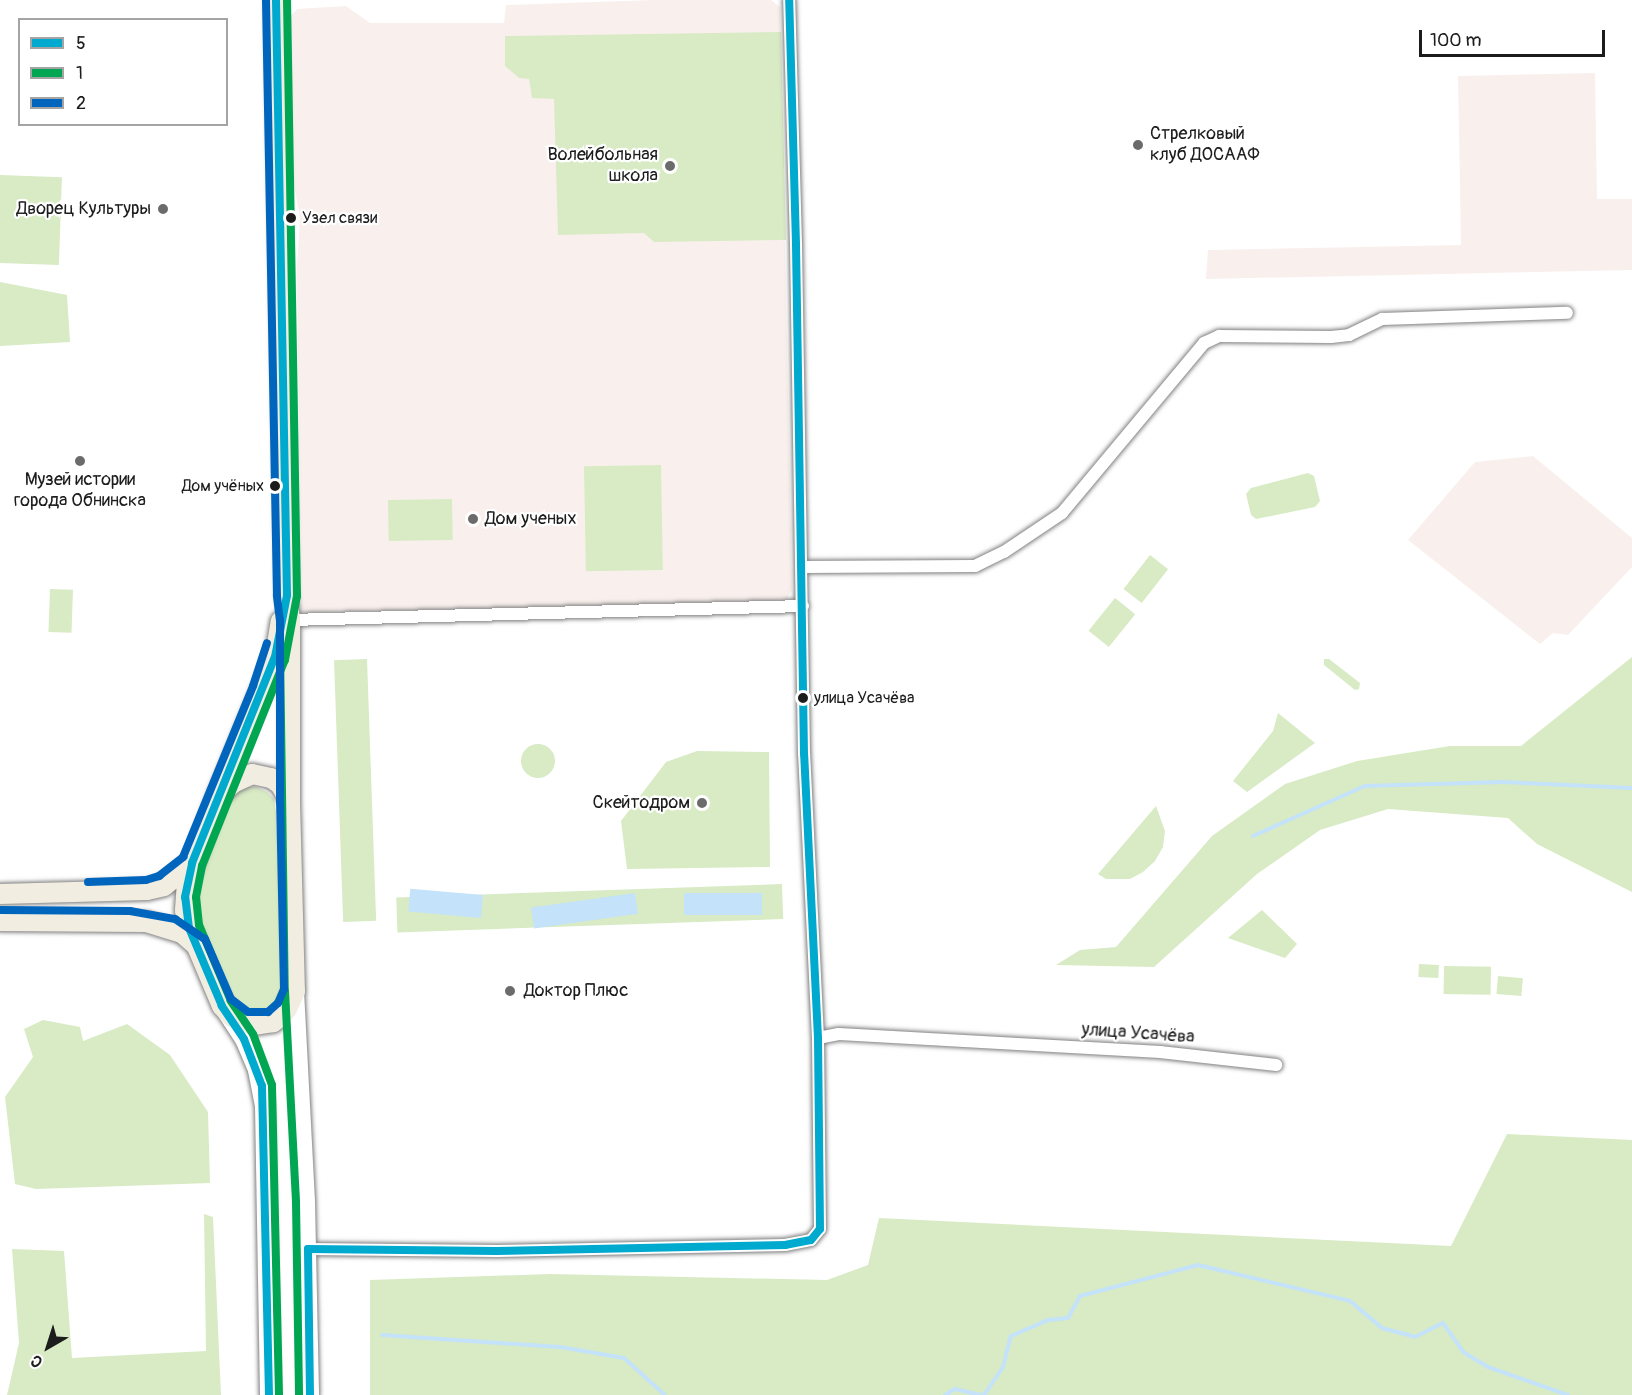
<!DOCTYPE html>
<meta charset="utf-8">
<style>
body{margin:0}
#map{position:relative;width:1632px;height:1395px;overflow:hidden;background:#fff;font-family:Pangolin,sans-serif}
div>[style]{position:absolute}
.built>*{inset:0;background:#f9f0ed}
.green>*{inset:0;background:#d8ebc4;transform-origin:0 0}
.round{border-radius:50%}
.water>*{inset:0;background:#c4e2f9;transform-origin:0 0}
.stream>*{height:4px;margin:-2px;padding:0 2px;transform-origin:2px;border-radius:2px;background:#c4e2f9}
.roads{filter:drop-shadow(0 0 2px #828282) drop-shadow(0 0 2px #828282)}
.street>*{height:12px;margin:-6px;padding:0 6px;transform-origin:6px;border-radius:6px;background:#fff}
.secondary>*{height:18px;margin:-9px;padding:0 9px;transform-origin:9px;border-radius:9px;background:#fff}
.primary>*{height:20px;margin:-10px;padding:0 10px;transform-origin:10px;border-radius:10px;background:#f1ede1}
.bus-1>*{height:8px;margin:-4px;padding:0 4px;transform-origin:4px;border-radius:4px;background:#00a9ce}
.bus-2>*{height:8px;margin:-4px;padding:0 4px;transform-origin:4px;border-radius:4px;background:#00a651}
.bus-3>*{height:8px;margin:-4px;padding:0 4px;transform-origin:4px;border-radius:4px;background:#0065bd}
.dots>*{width:16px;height:16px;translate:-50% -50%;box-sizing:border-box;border:3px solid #fff;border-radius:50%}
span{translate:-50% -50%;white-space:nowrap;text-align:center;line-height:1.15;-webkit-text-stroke:4.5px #fff;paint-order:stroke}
.bus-label{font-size:16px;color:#1c1c1c}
.left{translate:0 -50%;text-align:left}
.right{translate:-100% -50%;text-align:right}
.poi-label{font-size:18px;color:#1c1c1c}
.street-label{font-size:18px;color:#1c1c1c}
.legend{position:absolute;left:18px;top:18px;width:210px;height:108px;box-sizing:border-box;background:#fff;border:2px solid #a4a4a4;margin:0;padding:8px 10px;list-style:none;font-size:18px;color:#1c1c1c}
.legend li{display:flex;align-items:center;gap:12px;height:30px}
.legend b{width:30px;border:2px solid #a4a4a4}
.north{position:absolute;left:18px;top:1317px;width:60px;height:60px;-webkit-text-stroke:4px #fff;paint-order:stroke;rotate:219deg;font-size:16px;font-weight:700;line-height:24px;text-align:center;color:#1c1c1c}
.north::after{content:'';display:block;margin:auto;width:21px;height:27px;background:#1c1c1c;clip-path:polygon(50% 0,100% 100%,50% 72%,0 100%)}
.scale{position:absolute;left:1419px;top:30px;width:186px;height:27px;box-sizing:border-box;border:3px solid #1c1c1c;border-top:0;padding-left:8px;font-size:18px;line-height:21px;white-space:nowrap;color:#1c1c1c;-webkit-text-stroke:4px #fff;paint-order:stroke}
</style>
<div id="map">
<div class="built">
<div style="clip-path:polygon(654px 0,771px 0,780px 7px,792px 590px,784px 604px,301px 612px,297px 268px,300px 218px,294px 184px,288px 19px,297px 9px,346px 6px,370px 23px,504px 23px,506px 5px)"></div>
<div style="clip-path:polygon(1595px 73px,1597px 199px,1632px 199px,1632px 270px,1206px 279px,1208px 250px,1461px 245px,1458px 76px)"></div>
<div style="clip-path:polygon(1533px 456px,1632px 538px,1632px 567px,1568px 635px,1553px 633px,1540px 644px,1408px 540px,1475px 462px)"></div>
</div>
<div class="green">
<div style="clip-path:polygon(781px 32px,786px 240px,654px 242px,644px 233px,558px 235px,554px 99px,532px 98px,529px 79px,519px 78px,505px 66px,505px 36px)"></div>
<div style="left:0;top:175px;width:62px;height:88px;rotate:2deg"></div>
<div style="clip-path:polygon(0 282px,67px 295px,70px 342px,0 346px)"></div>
<div style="left:661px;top:465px;width:105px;height:77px;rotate:89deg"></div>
<div style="clip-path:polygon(1308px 473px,1314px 476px,1320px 501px,1315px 507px,1256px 519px,1251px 515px,1246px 494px,1251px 488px)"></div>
<div style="left:452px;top:499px;width:41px;height:64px;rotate:89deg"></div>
<div style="left:1150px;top:555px;width:23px;height:43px;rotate:38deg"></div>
<div style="left:50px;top:589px;width:23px;height:43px;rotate:2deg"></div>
<div style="left:1115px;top:598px;width:26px;height:42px;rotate:39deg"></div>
<div style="clip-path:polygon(1632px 657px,1632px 892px,1537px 844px,1508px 818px,1388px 809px,1320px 830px,1257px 874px,1154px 967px,1056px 965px,1080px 950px,1116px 947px,1212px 836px,1285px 784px,1357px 761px,1450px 746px,1521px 746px)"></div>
<div style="left:367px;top:659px;width:262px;height:33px;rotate:88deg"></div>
<div style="clip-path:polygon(1324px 659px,1329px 659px,1360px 683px,1359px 689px,1355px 690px,1324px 665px)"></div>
<div style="clip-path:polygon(1278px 713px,1315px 743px,1247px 792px,1233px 781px,1273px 731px)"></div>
<div class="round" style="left:521px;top:744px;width:34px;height:34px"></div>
<div style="clip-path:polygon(697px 751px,769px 752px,770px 867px,627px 869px,621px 821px,666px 762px)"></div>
<div style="clip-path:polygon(246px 787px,256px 787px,267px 792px,274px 799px,276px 812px,283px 996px,281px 1004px,264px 1018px,246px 1015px,227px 995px,190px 911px,193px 888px,226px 805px,232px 797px)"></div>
<div style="clip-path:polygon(1156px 806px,1165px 831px,1163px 847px,1155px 861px,1143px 872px,1130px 879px,1106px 879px,1098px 874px)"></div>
<div style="left:782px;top:884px;width:35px;height:386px;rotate:88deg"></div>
<div style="clip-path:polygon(1262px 910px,1297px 944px,1285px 958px,1228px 938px)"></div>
<div style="left:1419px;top:964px;width:20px;height:13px;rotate:3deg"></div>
<div style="left:1444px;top:966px;width:47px;height:28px;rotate:1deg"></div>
<div style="left:1498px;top:976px;width:25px;height:18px;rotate:5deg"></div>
<div style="clip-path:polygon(43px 1020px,80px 1027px,83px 1041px,127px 1024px,170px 1055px,208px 1112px,210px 1183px,36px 1189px,15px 1184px,5px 1097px,33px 1057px,24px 1029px)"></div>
<div style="clip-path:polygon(1507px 1134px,1632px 1140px,1632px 1395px,370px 1395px,370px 1280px,550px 1274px,827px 1280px,868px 1265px,879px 1218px,1451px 1246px)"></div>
<div style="clip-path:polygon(204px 1214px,213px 1217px,221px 1395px,7px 1395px,19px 1343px,12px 1249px,64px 1251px,72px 1358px,206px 1351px)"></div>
</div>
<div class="water">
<div style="left:635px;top:893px;width:21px;height:105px;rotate:82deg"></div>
<div style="left:684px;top:893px;width:78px;height:22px"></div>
<div style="left:483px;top:895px;width:23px;height:73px;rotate:95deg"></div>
</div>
<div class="stream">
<div style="left:1253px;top:836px;width:123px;rotate:-24.1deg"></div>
<div style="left:1365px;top:786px;width:137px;rotate:-1.7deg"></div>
<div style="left:1502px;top:782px;width:130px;rotate:2.6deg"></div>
<div style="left:382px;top:1335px;width:178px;rotate:3.9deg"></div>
<div style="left:560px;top:1347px;width:65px;rotate:9.8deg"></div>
<div style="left:624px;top:1358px;width:55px;rotate:42.1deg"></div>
<div style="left:945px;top:1395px;width:12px;rotate:-31deg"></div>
<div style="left:955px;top:1389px;width:28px;rotate:13deg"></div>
<div style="left:984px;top:1395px;width:34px;rotate:-56deg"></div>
<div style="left:1003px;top:1367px;width:32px;rotate:-76deg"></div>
<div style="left:1011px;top:1336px;width:40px;rotate:-23.4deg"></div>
<div style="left:1048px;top:1320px;width:20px;rotate:-6deg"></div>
<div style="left:1068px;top:1318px;width:25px;rotate:-61deg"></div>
<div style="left:1080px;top:1296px;width:122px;rotate:-14.7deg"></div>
<div style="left:1198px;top:1265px;width:156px;rotate:13.3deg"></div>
<div style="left:1350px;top:1301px;width:42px;rotate:40.2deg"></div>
<div style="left:1382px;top:1328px;width:34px;rotate:15deg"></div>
<div style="left:1415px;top:1337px;width:31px;rotate:-27deg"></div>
<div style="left:1443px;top:1323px;width:35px;rotate:55deg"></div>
<div style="left:1463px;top:1352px;width:29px;rotate:31deg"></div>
<div style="left:1488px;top:1367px;width:85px;rotate:19.3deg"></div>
</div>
<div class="roads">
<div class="street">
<div style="left:802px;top:567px;width:173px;rotate:-0.3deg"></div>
<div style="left:975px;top:566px;width:32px;rotate:-26deg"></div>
<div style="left:1004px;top:552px;width:70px;rotate:-33.9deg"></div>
<div style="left:1062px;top:513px;width:222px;rotate:-50.1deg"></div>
<div style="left:1204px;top:343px;width:17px;rotate:-25deg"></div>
<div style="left:1219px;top:336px;width:112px;rotate:0.5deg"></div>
<div style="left:1331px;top:337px;width:18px;rotate:-6deg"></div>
<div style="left:1349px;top:335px;width:37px;rotate:-26deg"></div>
<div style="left:1382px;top:319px;width:185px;rotate:-1.9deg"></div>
<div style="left:290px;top:620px;width:513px;rotate:-1.56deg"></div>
<div style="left:818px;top:1038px;width:21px;rotate:-11deg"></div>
<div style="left:839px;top:1034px;width:322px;rotate:3.2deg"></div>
<div style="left:1160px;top:1052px;width:117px;rotate:6.4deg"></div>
<div style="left:308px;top:1249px;width:189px;rotate:0.6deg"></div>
<div style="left:497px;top:1251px;width:288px;rotate:-1.2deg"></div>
<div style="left:785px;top:1245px;width:26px;rotate:-11deg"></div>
<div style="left:811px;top:1240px;width:14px;rotate:-51deg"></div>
<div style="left:820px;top:1229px;width:191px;rotate:-90.6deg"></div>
<div style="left:818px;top:1038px;width:284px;rotate:-92.8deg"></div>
<div style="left:804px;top:754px;width:510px;rotate:-90.9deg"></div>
<div style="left:796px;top:244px;width:244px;rotate:-91.6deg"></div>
</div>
<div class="secondary">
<div style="left:295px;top:991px;width:211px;rotate:87deg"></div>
<div style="left:306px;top:1202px;width:193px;rotate:88.8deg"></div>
<div style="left:225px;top:1010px;width:35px;rotate:57deg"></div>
<div style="left:244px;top:1039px;width:34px;rotate:67deg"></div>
<div style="left:257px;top:1070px;width:37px;rotate:79deg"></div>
<div style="left:264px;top:1106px;width:289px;rotate:89deg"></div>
</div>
<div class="primary">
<div style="left:276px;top:0;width:595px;rotate:88.94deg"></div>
<div style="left:287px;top:595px;width:25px;rotate:83deg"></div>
<div style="left:290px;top:620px;width:182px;rotate:90deg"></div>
<div style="left:290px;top:802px;width:189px;rotate:88.5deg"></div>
<div style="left:295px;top:991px;width:20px;rotate:114deg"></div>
<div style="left:287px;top:1009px;width:11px;rotate:131deg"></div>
<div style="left:280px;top:1017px;width:9px;rotate:144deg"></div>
<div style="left:273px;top:1022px;width:20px;rotate:171deg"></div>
<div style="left:253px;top:1025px;width:22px;rotate:-159deg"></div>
<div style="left:232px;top:1017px;width:15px;rotate:-132deg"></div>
<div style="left:222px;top:1006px;width:85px;rotate:-112.9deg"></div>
<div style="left:189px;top:928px;width:18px;rotate:-103deg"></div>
<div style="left:185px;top:910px;width:29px;rotate:-86deg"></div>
<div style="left:187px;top:881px;width:88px;rotate:-70.1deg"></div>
<div style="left:217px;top:798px;width:22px;rotate:-43deg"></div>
<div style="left:233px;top:783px;width:21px;rotate:-25deg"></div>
<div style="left:252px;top:774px;width:19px;rotate:12deg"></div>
<div style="left:271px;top:778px;width:11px;rotate:34deg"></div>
<div style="left:280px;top:784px;width:21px;rotate:61deg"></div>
<div style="left:219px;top:793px;width:147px;rotate:-67.6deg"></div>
<div style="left:275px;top:657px;width:36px;rotate:-81deg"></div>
<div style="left:0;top:894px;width:147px;rotate:-1.6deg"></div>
<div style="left:147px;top:890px;width:17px;rotate:-13deg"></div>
<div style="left:164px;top:886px;width:36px;rotate:-39deg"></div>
<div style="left:0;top:921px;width:146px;rotate:0.4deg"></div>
<div style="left:146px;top:922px;width:38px;rotate:17deg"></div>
<div style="left:182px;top:933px;width:20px;rotate:41deg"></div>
</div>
</div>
<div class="bus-1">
<div style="left:269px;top:1395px;width:309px;rotate:-91.3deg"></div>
<div style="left:262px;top:1086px;width:50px;rotate:-111deg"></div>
<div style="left:244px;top:1039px;width:40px;rotate:-124deg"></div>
<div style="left:222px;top:1006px;width:85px;rotate:-112.9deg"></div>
<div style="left:189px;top:928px;width:31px;rotate:-97deg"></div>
<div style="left:185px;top:897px;width:35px;rotate:-78deg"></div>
<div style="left:192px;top:863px;width:222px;rotate:-68.1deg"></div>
<div style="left:275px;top:657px;width:63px;rotate:-79deg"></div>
<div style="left:287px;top:595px;width:595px;rotate:-91.06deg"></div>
<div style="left:310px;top:1395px;width:146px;rotate:-90.8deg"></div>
<div style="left:308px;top:1249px;width:189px;rotate:0.6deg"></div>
<div style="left:497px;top:1251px;width:288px;rotate:-1.2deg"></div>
<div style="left:785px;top:1245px;width:26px;rotate:-11deg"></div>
<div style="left:811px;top:1240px;width:14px;rotate:-51deg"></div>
<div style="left:820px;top:1229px;width:191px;rotate:-90.6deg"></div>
<div style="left:818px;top:1038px;width:284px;rotate:-92.8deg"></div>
<div style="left:804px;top:754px;width:510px;rotate:-90.9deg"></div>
<div style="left:796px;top:244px;width:244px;rotate:-91.6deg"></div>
</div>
<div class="bus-2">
<div style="left:280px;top:649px;width:342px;rotate:89.2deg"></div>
<div style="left:285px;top:991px;width:211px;rotate:87deg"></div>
<div style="left:296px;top:1202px;width:193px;rotate:89.1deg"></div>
<div style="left:279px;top:1395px;width:310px;rotate:-91.3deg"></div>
<div style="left:272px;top:1085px;width:54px;rotate:-110.4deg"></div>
<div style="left:253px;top:1034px;width:40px;rotate:-124deg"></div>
<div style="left:231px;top:1001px;width:82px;rotate:-112.8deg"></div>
<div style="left:199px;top:925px;width:28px;rotate:-96deg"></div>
<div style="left:196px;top:897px;width:32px;rotate:-79deg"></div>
<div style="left:202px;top:866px;width:222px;rotate:-68.1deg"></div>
<div style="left:285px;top:660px;width:65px;rotate:-79.4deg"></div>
<div style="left:297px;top:596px;width:596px;rotate:-90.96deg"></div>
</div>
<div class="bus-3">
<div style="left:88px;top:882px;width:58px;rotate:-2deg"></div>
<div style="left:146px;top:880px;width:14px;rotate:-17deg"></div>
<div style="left:159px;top:876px;width:31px;rotate:-38deg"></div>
<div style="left:183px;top:857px;width:185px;rotate:-67.7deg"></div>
<div style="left:253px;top:686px;width:45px;rotate:-72deg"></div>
<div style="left:0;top:910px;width:130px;rotate:0.4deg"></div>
<div style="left:130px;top:911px;width:46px;rotate:10.1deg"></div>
<div style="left:175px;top:919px;width:36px;rotate:34deg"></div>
<div style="left:205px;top:939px;width:65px;rotate:66.6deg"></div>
<div style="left:231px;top:999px;width:21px;rotate:37deg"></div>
<div style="left:248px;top:1012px;width:20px"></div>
<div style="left:268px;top:1012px;width:13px;rotate:-42deg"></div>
<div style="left:278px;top:1003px;width:15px;rotate:-67deg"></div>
<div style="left:284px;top:989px;width:187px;rotate:-91.2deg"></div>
<div style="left:280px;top:802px;width:181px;rotate:-90deg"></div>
<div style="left:280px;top:621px;width:26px;rotate:-97deg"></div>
<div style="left:277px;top:595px;width:595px;rotate:-91.06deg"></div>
</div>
<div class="dots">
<div style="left:1138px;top:145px;background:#6b6b6b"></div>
<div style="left:670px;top:166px;background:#6b6b6b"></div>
<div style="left:163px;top:209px;background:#6b6b6b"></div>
<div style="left:291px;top:218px;background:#1c1c1c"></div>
<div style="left:80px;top:461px;background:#6b6b6b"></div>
<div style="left:275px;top:486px;background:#1c1c1c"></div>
<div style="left:473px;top:519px;background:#6b6b6b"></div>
<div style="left:803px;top:698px;background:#1c1c1c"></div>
<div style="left:702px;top:803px;background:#6b6b6b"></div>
<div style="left:510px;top:991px;background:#6b6b6b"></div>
</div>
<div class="bus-label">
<span class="left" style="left:302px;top:218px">Узел связи</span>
<span class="right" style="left:264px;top:486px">Дом учёных</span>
<span class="left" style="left:814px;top:698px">улица Усачёва</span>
</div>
<div class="poi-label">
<span class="left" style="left:1150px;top:145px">Стрелковый<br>клуб ДОСААФ</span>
<span class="right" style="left:658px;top:166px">Волейбольная<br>школа</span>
<span class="right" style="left:151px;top:209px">Дворец Культуры</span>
<span style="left:80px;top:491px">Музей истории<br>города Обнинска</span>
<span class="left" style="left:485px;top:519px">Дом ученых</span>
<span class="right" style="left:690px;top:803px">Скейтодром</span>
<span class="left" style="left:524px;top:991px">Доктор Плюс</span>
</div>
<div class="street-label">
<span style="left:1138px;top:1034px;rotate:4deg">улица Усачёва</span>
</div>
<ul class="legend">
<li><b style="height:8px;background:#00a9ce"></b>5</li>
<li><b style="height:8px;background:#00a651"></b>1</li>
<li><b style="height:8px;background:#0065bd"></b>2</li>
</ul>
<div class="north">С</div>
<div class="scale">100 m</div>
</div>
